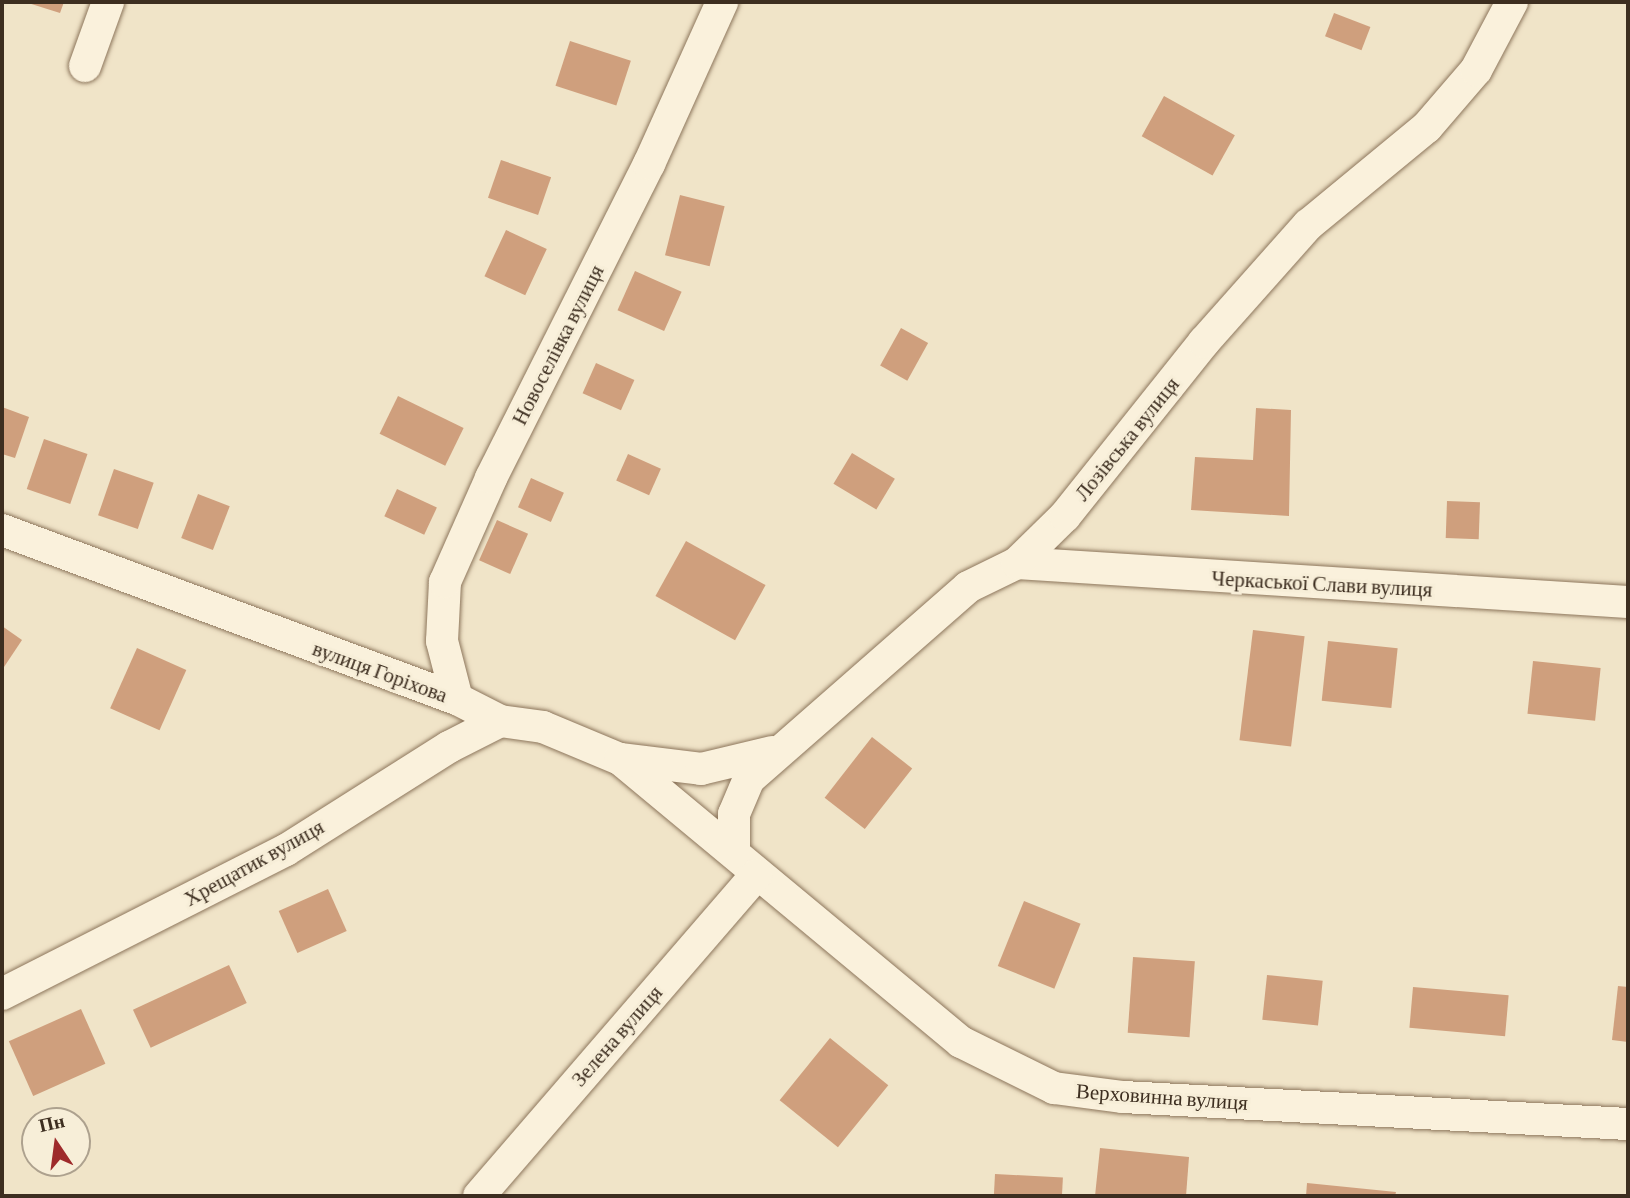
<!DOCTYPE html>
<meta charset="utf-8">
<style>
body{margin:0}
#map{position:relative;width:1630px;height:1198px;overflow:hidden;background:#f0e4c8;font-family:"Crimson Pro",serif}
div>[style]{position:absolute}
.building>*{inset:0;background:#cf9f7d;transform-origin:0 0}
.roads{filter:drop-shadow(0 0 2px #8d765c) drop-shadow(0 0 2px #8d765c)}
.minor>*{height:32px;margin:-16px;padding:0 16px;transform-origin:16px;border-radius:16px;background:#faf1dc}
span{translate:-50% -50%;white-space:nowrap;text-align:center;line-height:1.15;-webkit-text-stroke:6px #f7eed8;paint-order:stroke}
.street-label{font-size:21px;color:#3d2e20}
.frame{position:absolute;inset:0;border:4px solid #3d2e20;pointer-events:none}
.north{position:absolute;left:21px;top:1107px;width:70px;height:70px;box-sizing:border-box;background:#f7eed8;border:2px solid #ada18e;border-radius:50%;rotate:347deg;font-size:19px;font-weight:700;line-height:28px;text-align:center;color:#3d2e20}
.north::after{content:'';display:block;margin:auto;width:24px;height:32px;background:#9e2a2b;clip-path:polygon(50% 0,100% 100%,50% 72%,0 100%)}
</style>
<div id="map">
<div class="building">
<div style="clip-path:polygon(25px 2px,64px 2px,60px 13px)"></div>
<div style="left:1334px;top:13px;width:39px;height:25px;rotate:21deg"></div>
<div style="left:570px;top:41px;width:64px;height:47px;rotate:18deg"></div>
<div style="left:1164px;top:96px;width:81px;height:46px;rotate:29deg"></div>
<div style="left:501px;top:160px;width:53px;height:40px;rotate:19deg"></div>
<div style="left:680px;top:195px;width:46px;height:62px;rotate:14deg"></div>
<div style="left:506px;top:230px;width:45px;height:51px;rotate:25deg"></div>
<div style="left:635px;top:271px;width:51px;height:43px;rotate:24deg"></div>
<div style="left:901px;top:328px;width:31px;height:43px;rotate:29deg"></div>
<div style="left:596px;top:363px;width:42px;height:33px;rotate:24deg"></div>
<div style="left:398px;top:396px;width:73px;height:42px;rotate:26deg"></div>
<div style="clip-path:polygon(2px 407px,29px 417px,15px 458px,2px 454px)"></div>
<div style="clip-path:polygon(1256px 408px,1291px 410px,1289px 516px,1191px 510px,1195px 457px,1253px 460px)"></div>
<div style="left:44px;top:439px;width:46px;height:53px;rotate:19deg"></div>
<div style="left:852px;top:453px;width:50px;height:36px;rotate:31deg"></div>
<div style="left:628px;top:454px;width:36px;height:29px;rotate:24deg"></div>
<div style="left:114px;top:469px;width:42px;height:49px;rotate:19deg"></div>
<div style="left:531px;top:478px;width:36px;height:32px;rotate:24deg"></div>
<div style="left:397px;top:489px;width:44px;height:30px;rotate:25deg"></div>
<div style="left:198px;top:494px;width:34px;height:47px;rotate:21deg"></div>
<div style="left:1447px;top:501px;width:33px;height:37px;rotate:2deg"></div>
<div style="left:497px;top:520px;width:34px;height:44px;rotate:24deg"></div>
<div style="left:686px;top:541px;width:91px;height:63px;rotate:29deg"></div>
<div style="clip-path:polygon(2px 626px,22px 640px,2px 670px)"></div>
<div style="left:1253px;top:630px;width:52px;height:111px;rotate:7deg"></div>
<div style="left:1328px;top:641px;width:70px;height:60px;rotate:6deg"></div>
<div style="left:137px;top:648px;width:54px;height:66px;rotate:24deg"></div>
<div style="left:1533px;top:661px;width:68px;height:53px;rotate:6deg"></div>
<div style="left:872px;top:737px;width:51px;height:77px;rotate:38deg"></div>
<div style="left:328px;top:889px;width:46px;height:54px;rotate:66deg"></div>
<div style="left:1024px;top:901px;width:61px;height:70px;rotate:22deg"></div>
<div style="left:1133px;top:957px;width:62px;height:76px;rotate:4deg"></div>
<div style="left:229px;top:965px;width:42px;height:106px;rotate:65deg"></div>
<div style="left:1267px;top:975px;width:56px;height:45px;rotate:6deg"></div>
<div style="clip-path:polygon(1618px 986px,1628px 987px,1628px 1042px,1612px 1040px)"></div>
<div style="left:1413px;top:987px;width:96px;height:41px;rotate:5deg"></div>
<div style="left:81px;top:1009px;width:60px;height:79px;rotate:66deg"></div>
<div style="left:830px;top:1038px;width:75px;height:80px;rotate:39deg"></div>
<div style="clip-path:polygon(1100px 1148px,1189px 1157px,1186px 1196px,1095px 1196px)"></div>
<div style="left:995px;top:1174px;width:68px;height:22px;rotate:3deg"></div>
<div style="clip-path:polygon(1307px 1183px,1396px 1192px,1395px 1196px,1306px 1196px)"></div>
</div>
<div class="roads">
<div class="minor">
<div style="left:85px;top:66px;width:68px;rotate:-70.2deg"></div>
<div style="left:2px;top:530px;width:485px;rotate:20.4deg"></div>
<div style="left:457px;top:699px;width:48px;rotate:27.1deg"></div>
<div style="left:500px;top:721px;width:43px;rotate:7.9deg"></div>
<div style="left:543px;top:727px;width:83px;rotate:22.6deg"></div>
<div style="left:620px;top:759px;width:443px;rotate:39.7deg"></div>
<div style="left:961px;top:1042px;width:104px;rotate:26.3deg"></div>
<div style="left:1054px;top:1088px;width:70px;rotate:7.4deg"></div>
<div style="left:1123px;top:1097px;width:506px;rotate:3.06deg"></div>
<div style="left:1017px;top:563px;width:612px;rotate:3.65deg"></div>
<div style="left:457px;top:699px;width:60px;rotate:-104.5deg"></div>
<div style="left:442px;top:641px;width:59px;rotate:-87.1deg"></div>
<div style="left:445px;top:582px;width:114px;rotate:-66.1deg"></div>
<div style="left:491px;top:478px;width:352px;rotate:-63.3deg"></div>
<div style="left:649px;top:164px;width:178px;rotate:-65.7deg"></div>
<div style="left:620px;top:759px;width:82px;rotate:7deg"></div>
<div style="left:701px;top:769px;width:73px;rotate:-13.5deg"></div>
<div style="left:734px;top:852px;width:38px;rotate:-90deg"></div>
<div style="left:734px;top:814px;width:38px;rotate:-67deg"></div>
<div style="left:749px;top:779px;width:291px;rotate:-41.2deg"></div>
<div style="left:968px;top:587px;width:55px;rotate:-26.1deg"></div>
<div style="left:1017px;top:563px;width:67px;rotate:-44.4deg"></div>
<div style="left:1065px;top:516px;width:223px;rotate:-51.4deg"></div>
<div style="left:1204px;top:342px;width:157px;rotate:-48.4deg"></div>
<div style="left:1308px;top:225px;width:154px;rotate:-39.5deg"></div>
<div style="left:1427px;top:127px;width:75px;rotate:-49.3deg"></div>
<div style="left:1476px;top:70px;width:77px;rotate:-62.1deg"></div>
<div style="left:2px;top:994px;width:318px;rotate:-26.9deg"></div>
<div style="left:286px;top:850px;width:193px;rotate:-32.3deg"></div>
<div style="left:449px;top:747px;width:57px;rotate:-27deg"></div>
<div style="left:479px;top:1196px;width:424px;rotate:-49.2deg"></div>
</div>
</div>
<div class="street-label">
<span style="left:558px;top:345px;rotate:-63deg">Новоселівка вулиця</span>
<span style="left:1127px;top:439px;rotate:-51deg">Лозівська вулиця</span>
<span style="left:1322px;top:584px;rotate:3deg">Черкаської Слави вулиця</span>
<span style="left:380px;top:672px;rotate:20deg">вулиця Горіхова</span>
<span style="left:254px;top:863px;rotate:-29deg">Хрещатик вулиця</span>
<span style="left:617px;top:1036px;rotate:-49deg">Зелена вулиця</span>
<span style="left:1162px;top:1097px;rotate:4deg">Верховинна вулиця</span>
</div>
<div class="frame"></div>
<div class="north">Пн</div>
</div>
